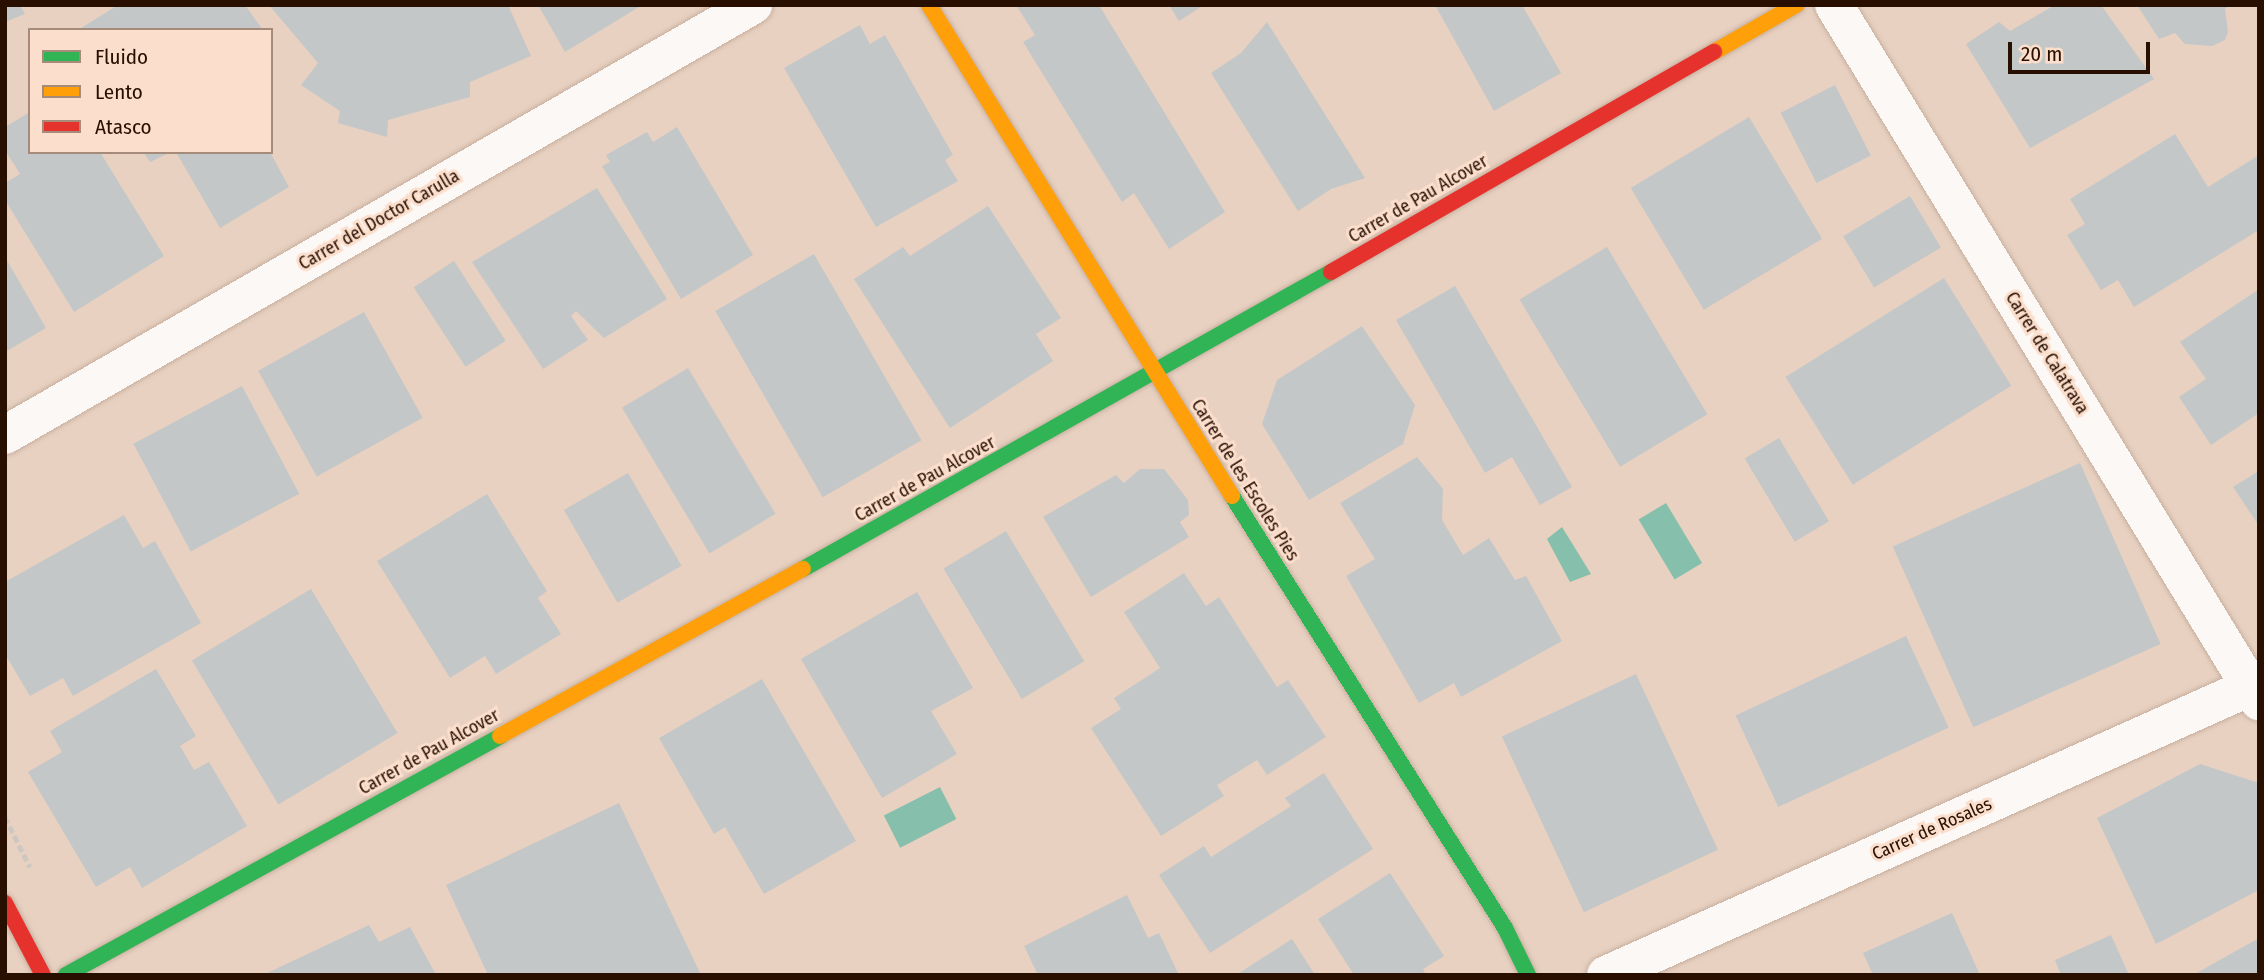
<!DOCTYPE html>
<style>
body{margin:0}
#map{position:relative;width:2264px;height:980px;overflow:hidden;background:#e8d1c1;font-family:"Fira Sans Condensed",sans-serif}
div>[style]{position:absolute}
.water>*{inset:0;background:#86bfab;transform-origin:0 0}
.building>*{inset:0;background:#c4c7c8;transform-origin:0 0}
.path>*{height:4.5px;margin-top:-2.25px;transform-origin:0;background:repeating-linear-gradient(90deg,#cec7c2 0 7px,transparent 0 10.5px)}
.roads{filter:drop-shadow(0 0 2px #c7af9f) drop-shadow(0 0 2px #c7af9f)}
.street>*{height:38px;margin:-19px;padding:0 19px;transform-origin:19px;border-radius:19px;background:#fcf8f6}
.fast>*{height:16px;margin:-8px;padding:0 8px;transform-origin:8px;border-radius:8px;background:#30b455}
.slow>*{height:16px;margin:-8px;padding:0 8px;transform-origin:8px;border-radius:8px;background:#ff9f0a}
.jam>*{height:16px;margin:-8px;padding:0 8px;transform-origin:8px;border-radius:8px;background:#e5322d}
span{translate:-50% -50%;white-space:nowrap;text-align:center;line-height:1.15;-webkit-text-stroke:6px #fbdecb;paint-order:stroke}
.street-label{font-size:18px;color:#280f00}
.frame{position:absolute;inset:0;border:7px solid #280f00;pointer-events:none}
.legend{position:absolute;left:28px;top:28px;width:245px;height:126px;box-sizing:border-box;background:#fbdecb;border:2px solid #a78b7a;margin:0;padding:9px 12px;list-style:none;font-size:21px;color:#280f00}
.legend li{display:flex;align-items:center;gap:14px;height:35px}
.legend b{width:35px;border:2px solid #a78b7a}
.scale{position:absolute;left:2008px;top:42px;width:142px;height:32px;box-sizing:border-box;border:4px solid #280f00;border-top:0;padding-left:9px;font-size:21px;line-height:24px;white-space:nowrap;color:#280f00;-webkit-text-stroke:5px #fbdecb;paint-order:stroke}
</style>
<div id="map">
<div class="water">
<div style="left:1666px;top:503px;width:70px;height:32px;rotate:59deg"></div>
<div style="clip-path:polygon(1562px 527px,1591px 574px,1570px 582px,1547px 539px)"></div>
<div style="left:940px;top:787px;width:36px;height:63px;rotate:63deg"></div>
</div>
<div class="building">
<div style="clip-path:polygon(5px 5px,20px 5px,25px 14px,5px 22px)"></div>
<div style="clip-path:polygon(118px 5px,245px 5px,263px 30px,78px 30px)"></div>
<div style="clip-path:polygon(269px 5px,508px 5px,531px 56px,470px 82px,470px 97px,388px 120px,387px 137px,338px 123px,340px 111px,301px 85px,318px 63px)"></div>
<div style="clip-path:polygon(538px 5px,638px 5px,639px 7px,565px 52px)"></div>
<div style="clip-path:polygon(1016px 5px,1099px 5px,1225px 212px,1169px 249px,1134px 193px,1122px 202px,1023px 42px,1035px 35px)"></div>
<div style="clip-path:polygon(1169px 5px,1204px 5px,1179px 21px)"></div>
<div style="clip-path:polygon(1435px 5px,1522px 5px,1561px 73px,1494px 111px)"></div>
<div style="clip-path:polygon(2055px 5px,2101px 5px,2154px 79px,2030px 148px,1966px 44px,1999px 22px,2010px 31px)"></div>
<div style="clip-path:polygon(2137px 5px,2230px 5px,2225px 9px,2228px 32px,2225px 40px,2212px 46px,2185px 44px,2175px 33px,2159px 39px)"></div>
<div style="clip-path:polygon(1267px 22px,1365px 178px,1331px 189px,1298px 211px,1211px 73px,1241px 53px)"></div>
<div style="clip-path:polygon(860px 25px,870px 44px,885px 35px,953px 155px,945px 160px,958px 181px,876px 227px,784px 68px)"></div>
<div style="left:1835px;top:85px;width:79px;height:61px;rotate:63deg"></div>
<div style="clip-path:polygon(30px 112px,30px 152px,100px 152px,164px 256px,74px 312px,5px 200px,5px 183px,20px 174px,5px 150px,5px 127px)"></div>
<div style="left:1749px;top:117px;width:142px;height:138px;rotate:59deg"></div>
<div style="clip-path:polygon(677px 127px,753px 255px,681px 299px,602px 166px,610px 162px,606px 155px,647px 132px,653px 142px)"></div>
<div style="clip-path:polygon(2175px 134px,2208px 187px,2259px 155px,2259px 230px,2134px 307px,2118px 280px,2101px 290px,2067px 235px,2085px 224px,2070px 199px)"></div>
<div style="clip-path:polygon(143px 152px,171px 152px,150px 162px)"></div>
<div style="clip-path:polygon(176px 152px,270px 152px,289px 187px,220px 228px)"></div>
<div style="clip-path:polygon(597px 188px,667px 299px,604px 338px,576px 311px,571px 316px,588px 340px,543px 369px,472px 262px)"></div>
<div style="left:1910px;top:196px;width:60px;height:78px;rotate:59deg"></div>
<div style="clip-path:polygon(988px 206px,1061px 318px,1036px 334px,1053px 361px,950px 428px,854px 279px,903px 247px,910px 256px)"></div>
<div style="left:1607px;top:247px;width:195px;height:102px;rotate:59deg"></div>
<div style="left:814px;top:254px;width:215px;height:114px;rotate:60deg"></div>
<div style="clip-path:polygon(5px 257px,46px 328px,5px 352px)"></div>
<div style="left:454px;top:261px;width:95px;height:48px;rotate:57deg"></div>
<div style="left:1944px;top:278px;width:127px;height:187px;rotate:58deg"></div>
<div style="clip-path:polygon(1455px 286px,1572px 487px,1540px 505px,1512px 457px,1485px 473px,1396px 320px)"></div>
<div style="clip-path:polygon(2259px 289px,2259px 413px,2211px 445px,2179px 397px,2206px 379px,2180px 342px)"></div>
<div style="left:364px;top:312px;width:121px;height:121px;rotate:61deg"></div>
<div style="clip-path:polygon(1362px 326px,1415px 405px,1403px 444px,1309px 500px,1262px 424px,1277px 380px)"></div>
<div style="left:688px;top:368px;width:170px;height:77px;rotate:59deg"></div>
<div style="left:242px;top:386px;width:122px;height:123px;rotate:62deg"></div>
<div style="left:1779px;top:438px;width:97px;height:40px;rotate:59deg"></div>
<div style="clip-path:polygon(1417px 457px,1443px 489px,1442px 520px,1463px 555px,1489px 538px,1515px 580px,1526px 576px,1562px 641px,1461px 697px,1454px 683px,1419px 703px,1346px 576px,1375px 559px,1340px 503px)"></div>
<div style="left:2080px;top:463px;width:198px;height:205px;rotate:66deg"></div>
<div style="clip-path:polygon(1140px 469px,1164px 469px,1188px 500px,1189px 515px,1180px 522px,1189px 537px,1091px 597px,1043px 517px,1116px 475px,1124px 483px)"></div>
<div style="clip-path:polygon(2259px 471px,2259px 526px,2233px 487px)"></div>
<div style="left:628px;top:473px;width:107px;height:74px;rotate:60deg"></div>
<div style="clip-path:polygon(487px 494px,547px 591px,538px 598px,561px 634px,496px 674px,485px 656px,450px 678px,377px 561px)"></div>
<div style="clip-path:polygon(124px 515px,143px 548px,155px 541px,201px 623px,73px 696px,63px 678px,30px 696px,5px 654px,5px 582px)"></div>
<div style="left:1006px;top:531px;width:152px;height:73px;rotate:59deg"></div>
<div style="clip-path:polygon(1184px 573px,1206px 606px,1219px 597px,1277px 687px,1288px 680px,1326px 737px,1267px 775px,1257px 760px,1217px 785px,1224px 796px,1161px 836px,1091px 728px,1121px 709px,1114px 698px,1160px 668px,1124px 612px)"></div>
<div style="left:311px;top:589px;width:168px;height:139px;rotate:59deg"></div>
<div style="clip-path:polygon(917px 592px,973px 688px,931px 711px,957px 754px,882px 798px,801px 659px)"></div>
<div style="left:1906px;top:636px;width:101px;height:188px;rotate:65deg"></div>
<div style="clip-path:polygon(156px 669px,196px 736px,180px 746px,194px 770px,209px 762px,247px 826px,142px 888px,130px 867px,96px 887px,28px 772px,62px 752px,50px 731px)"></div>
<div style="left:1636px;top:674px;width:194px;height:148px;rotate:65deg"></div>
<div style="clip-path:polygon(762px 679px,856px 841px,764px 894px,725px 827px,714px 834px,659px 738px)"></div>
<div style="clip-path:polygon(2200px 764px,2259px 783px,2259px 890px,2156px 944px,2097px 818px)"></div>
<div style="clip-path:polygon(1324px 773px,1373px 849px,1210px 953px,1159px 875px,1204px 846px,1211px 857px,1291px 806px,1285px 798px)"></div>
<div style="clip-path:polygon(619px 803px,701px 975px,488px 975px,446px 885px)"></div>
<div style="clip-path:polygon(1390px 873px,1444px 956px,1423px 969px,1426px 975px,1354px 975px,1318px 919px)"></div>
<div style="clip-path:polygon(1127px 895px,1148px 938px,1159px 933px,1179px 975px,1038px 975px,1024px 946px)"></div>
<div style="clip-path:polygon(1952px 913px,1980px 975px,1873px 975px,1863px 953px)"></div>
<div style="clip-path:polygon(369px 925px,379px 942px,410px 927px,435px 973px,263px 975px)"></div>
<div style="clip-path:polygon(2111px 935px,2129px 975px,2061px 975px,2055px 960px)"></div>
<div style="clip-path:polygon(2259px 938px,2259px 975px,2193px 975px)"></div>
<div style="clip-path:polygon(1292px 939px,1315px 975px,1236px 975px)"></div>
</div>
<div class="path">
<div style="left:5px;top:817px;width:56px;rotate:63.4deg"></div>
</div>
<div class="roads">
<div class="street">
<div style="left:1834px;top:5px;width:816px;rotate:58.59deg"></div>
<div style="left:5px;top:435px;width:863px;rotate:-29.89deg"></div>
<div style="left:1606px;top:975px;width:715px;rotate:-24.09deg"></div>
</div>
<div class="fast">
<div style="left:1232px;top:496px;width:511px;rotate:57.71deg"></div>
<div style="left:1505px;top:928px;width:52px;rotate:63.9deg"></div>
<div style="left:803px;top:569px;width:606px;rotate:-29.36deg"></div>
<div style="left:66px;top:975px;width:495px;rotate:-28.8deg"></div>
</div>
<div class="slow">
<div style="left:929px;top:5px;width:577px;rotate:58.32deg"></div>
<div style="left:1714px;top:52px;width:95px;rotate:-29.8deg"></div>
<div style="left:500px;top:736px;width:346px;rotate:-28.9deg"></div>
</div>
<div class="jam">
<div style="left:1331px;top:272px;width:442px;rotate:-29.9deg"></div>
<div style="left:5px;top:903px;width:81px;rotate:62.2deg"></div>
</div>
</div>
<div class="street-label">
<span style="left:1418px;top:199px;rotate:-30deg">Carrer de Pau Alcover</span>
<span style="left:379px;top:220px;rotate:-30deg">Carrer del Doctor Carulla</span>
<span style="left:2047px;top:353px;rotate:58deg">Carrer de Calatrava</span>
<span style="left:925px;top:479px;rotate:-29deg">Carrer de Pau Alcover</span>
<span style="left:1245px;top:480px;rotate:58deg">Carrer de les Escoles Pies</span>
<span style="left:429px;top:752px;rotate:-29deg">Carrer de Pau Alcover</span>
<span style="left:1932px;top:829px;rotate:-24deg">Carrer de Rosales</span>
</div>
<div class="frame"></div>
<ul class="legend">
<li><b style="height:9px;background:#30b455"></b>Fluido</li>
<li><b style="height:9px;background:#ff9f0a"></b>Lento</li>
<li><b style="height:9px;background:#e5322d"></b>Atasco</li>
</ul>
<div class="scale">20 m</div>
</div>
